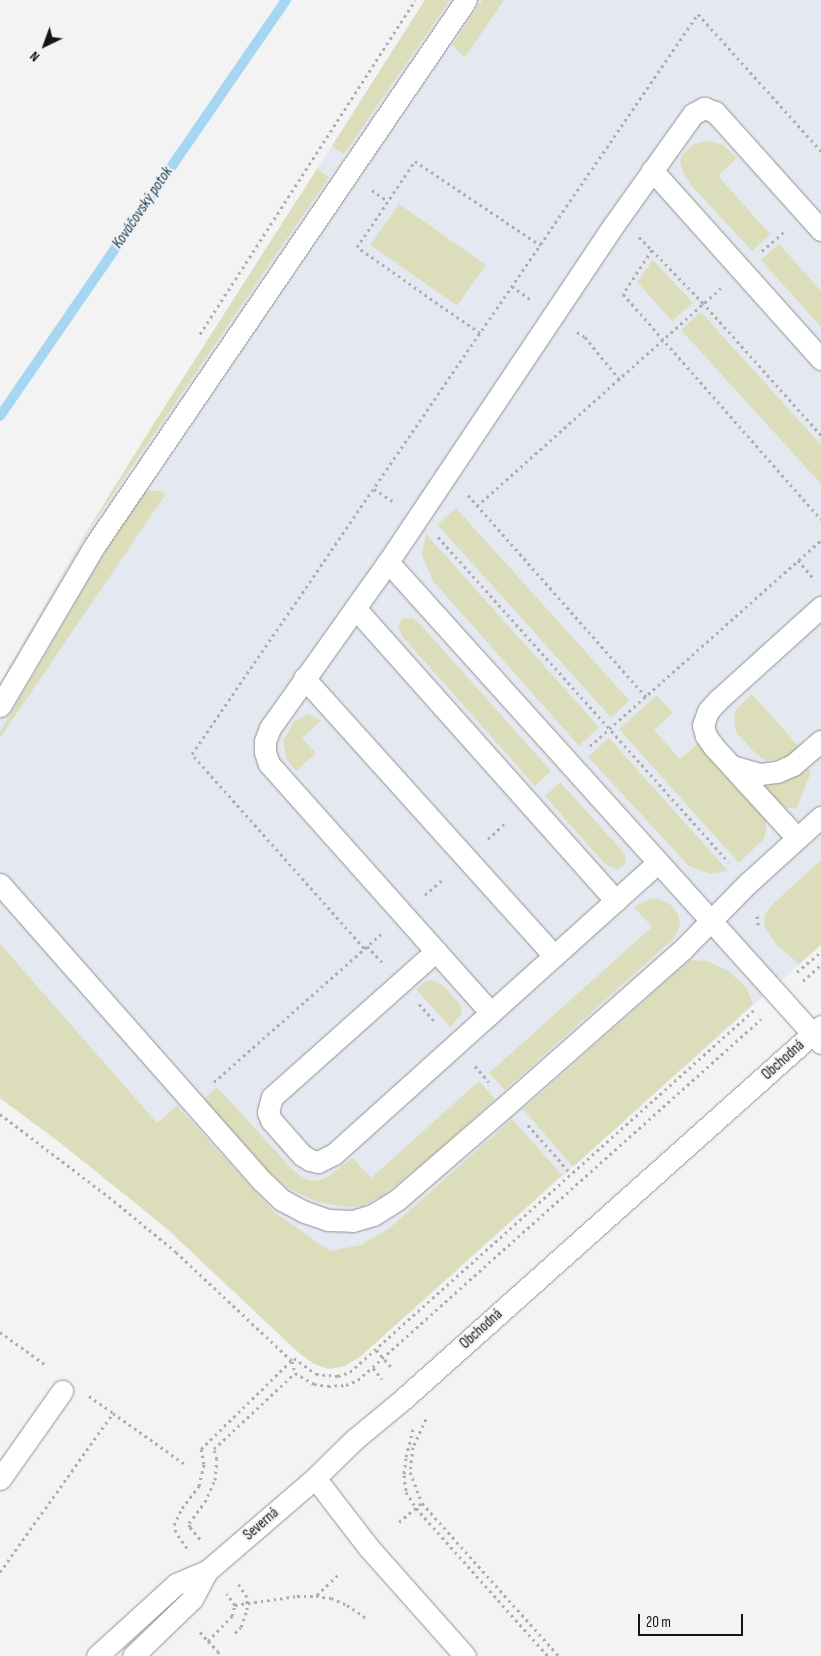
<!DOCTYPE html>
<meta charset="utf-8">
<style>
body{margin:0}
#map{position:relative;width:821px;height:1656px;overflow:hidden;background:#f3f3f4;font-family:"Sofia Sans Condensed",sans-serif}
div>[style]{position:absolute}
.built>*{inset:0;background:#e4e8f0}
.green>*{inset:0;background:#dcdebb;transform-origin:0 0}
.stream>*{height:10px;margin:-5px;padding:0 5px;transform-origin:5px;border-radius:5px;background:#a6d6f2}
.path>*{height:3px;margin-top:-1.5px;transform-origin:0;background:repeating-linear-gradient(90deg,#adadae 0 2.5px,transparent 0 6.5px)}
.roads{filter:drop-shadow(0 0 1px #909192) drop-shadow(0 0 1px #909192)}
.lane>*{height:21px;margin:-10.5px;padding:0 10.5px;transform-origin:10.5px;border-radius:10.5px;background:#fff}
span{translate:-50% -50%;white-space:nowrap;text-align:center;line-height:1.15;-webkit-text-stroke:4.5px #f3f3f4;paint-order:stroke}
.street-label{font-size:15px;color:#141415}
.water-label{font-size:16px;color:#153b50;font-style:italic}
.north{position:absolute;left:20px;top:20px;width:50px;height:50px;-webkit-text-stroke:4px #f3f3f4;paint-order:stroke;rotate:222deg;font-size:14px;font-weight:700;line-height:20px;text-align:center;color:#141415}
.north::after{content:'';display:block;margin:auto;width:18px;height:22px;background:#141415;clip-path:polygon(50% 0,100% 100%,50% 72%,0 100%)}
.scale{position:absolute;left:638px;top:1614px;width:105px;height:22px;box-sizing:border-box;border:2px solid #141415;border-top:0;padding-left:6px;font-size:15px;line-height:18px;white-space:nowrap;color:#141415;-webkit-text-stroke:4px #f3f3f4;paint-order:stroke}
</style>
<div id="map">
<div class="built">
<div style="clip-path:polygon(425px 0,821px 0,821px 945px,361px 1356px,345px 1366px,329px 1369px,314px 1364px,299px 1353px,164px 1226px,63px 1145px,0 1098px,0 682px,81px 541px,148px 433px)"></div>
</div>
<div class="green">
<div style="clip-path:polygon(425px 0,450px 0,344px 154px,332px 146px)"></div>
<div style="clip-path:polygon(482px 0,504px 0,465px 57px,457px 51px,453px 44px)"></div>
<div style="clip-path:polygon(708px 141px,723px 145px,737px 158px,718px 176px,770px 234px,752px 251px,691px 185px,683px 173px,680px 162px,682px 155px,694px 144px)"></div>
<div style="clip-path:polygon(317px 169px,329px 177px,81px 541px,148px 433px)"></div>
<div style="left:399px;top:204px;width:106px;height:50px;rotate:35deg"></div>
<div style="clip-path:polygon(779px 244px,821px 291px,821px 327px,761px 260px)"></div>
<div style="clip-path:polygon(653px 260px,693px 303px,672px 321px,637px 282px)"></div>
<div style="clip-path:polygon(701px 312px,821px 445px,821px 484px,681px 330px)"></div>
<div style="clip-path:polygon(148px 491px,159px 491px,166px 494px,0 738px,0 732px,115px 535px,138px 499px)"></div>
<div style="left:456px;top:508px;width:259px;height:25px;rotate:48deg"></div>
<div style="clip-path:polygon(426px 534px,599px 727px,579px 746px,433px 581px,422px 555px)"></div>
<div style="clip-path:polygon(407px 618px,413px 618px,419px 623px,551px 771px,535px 786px,402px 636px,398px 626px,402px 619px)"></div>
<div style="clip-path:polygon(752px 694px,800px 748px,784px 758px,767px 761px,756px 754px,736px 732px,734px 717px,736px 710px)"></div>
<div style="clip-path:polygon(657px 695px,673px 713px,654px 730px,672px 750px,680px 759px,699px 743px,762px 813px,766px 821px,766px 830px,764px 839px,739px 863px,619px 729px)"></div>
<div style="clip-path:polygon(309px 714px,321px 721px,302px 738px,316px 753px,296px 771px,287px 760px,283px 741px,294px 721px)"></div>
<div style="clip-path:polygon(609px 738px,728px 871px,710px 874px,689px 866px,588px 757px)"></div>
<div style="clip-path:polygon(805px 765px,811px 772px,797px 808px,787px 808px,780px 804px,764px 787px,787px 780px)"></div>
<div style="clip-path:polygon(560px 782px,624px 853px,626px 859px,625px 864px,618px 870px,605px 864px,545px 796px)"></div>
<div style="clip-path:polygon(821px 860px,821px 945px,799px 964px,776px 944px,765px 928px,764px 920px,766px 912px,775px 902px)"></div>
<div style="clip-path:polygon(656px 898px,670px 904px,678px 914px,680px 926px,673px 939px,505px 1090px,489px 1073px,652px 927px,634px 907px,649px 899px)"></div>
<div style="clip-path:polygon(0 944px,157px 1123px,177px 1106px,274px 1212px,330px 1251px,361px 1245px,391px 1227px,512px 1119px,562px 1175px,361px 1356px,345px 1366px,329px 1369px,314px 1364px,299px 1353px,164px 1226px,63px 1145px,0 1098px)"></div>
<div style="clip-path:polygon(690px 960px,708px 961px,728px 971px,746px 987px,753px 1004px,573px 1167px,523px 1109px)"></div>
<div style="clip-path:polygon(431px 980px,443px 985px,461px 1006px,461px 1015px,450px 1027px,416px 989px,423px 983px)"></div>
<div style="clip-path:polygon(479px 1081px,495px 1099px,434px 1155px,381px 1197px,362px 1206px,347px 1207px,317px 1202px,286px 1187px,268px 1171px,203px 1100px,217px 1087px,293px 1170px,305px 1179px,315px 1181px,326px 1178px,353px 1158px,371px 1178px)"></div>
</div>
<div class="stream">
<div style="left:0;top:416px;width:505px;rotate:-55.49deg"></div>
</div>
<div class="path">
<div style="left:372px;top:190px;width:19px;rotate:35deg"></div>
<div style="left:639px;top:237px;width:18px;rotate:45deg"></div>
<div style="left:762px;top:251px;width:29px;rotate:-41deg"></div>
<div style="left:512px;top:286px;width:22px;rotate:36deg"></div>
<div style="left:577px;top:332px;width:9px;rotate:32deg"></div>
<div style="left:585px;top:337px;width:54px;rotate:51deg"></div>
<div style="left:480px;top:333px;width:150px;rotate:-145deg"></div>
<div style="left:357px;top:247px;width:104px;rotate:-56deg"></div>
<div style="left:415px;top:161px;width:151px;rotate:33.9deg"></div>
<div style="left:200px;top:334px;width:397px;rotate:-57.2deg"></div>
<div style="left:821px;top:435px;width:177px;rotate:-131.8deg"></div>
<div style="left:703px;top:303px;width:74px;rotate:-133.9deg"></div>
<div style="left:652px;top:250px;width:53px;rotate:123.4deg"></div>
<div style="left:623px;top:294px;width:300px;rotate:48.7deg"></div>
<div style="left:374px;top:489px;width:24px;rotate:33deg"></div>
<div style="left:468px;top:495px;width:269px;rotate:48.6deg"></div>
<div style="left:477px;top:506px;width:327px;rotate:-41.8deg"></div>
<div style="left:438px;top:537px;width:436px;rotate:48.2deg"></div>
<div style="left:798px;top:560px;width:26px;rotate:50deg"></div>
<div style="left:590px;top:746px;width:310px;rotate:-41.7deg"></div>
<div style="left:488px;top:839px;width:26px;rotate:-43deg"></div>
<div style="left:425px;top:895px;width:25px;rotate:-42deg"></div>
<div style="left:757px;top:916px;width:13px;rotate:81deg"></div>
<div style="left:367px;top:946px;width:22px;rotate:47deg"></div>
<div style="left:364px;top:948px;width:259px;rotate:-131.6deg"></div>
<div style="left:192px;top:754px;width:896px;rotate:-55.64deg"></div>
<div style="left:698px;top:14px;width:184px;rotate:48.1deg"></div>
<div style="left:797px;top:972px;width:31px;rotate:-40deg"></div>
<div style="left:803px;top:981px;width:24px;rotate:-42deg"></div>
<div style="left:419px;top:1004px;width:25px;rotate:48deg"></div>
<div style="left:475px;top:1066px;width:21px;rotate:49deg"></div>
<div style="left:214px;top:1082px;width:223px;rotate:-41.5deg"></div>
<div style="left:0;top:1114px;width:143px;rotate:37.3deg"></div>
<div style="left:114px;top:1201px;width:80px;rotate:39.4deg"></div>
<div style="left:176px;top:1252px;width:159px;rotate:43.2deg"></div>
<div style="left:292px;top:1361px;width:12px;rotate:76deg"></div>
<div style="left:528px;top:1125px;width:65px;rotate:48.7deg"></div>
<div style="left:0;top:1332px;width:58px;rotate:35.9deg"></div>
<div style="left:376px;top:1350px;width:25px;rotate:48deg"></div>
<div style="left:373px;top:1368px;width:14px;rotate:51deg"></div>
<div style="left:89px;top:1396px;width:29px;rotate:35deg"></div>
<div style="left:426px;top:1419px;width:31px;rotate:115deg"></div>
<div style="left:413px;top:1447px;width:25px;rotate:97deg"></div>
<div style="left:410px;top:1472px;width:33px;rotate:69deg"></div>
<div style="left:422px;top:1503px;width:205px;rotate:48.2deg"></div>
<div style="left:413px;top:1429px;width:30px;rotate:104deg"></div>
<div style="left:406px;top:1458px;width:17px;rotate:97deg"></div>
<div style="left:404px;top:1475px;width:17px;rotate:83deg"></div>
<div style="left:406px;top:1492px;width:19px;rotate:58deg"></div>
<div style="left:416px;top:1508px;width:198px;rotate:48.3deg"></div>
<div style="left:399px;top:1522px;width:30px;rotate:-40deg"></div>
<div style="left:200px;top:1539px;width:16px;rotate:-130deg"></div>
<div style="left:190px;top:1527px;width:4px;rotate:-104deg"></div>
<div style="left:189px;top:1523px;width:26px;rotate:-53deg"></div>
<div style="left:205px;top:1502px;width:24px;rotate:-66deg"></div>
<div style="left:215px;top:1480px;width:21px;rotate:-85deg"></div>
<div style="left:217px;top:1459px;width:10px;rotate:-107deg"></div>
<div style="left:214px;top:1449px;width:111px;rotate:-43.2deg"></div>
<div style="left:295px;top:1373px;width:22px;rotate:30deg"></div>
<div style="left:314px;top:1384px;width:14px;rotate:8deg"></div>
<div style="left:328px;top:1386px;width:18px;rotate:-3deg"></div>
<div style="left:346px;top:1385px;width:13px;rotate:-23deg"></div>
<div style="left:358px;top:1380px;width:541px;rotate:-41.85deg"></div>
<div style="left:187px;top:1548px;width:19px;rotate:-125deg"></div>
<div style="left:176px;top:1532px;width:7px;rotate:-106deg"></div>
<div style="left:174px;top:1525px;width:19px;rotate:-65deg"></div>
<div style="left:182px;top:1508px;width:28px;rotate:-52deg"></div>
<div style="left:199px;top:1486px;width:23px;rotate:-77deg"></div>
<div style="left:204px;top:1464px;width:15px;rotate:-101deg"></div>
<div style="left:201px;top:1449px;width:130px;rotate:-44.4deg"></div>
<div style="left:294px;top:1358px;width:27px;rotate:36deg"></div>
<div style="left:316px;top:1374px;width:22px;rotate:5deg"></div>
<div style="left:338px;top:1376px;width:13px;rotate:-18deg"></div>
<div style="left:350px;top:1372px;width:542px;rotate:-41.86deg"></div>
<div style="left:0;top:1572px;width:195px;rotate:-54.6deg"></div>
<div style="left:113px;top:1413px;width:90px;rotate:35.5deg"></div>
<div style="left:317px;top:1595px;width:29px;rotate:-44deg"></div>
<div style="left:235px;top:1605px;width:63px;rotate:-8.3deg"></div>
<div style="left:297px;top:1596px;width:19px"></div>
<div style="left:316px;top:1596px;width:15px;rotate:8deg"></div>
<div style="left:331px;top:1598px;width:17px;rotate:24deg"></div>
<div style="left:347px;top:1605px;width:23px;rotate:34deg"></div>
<div style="left:200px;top:1632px;width:12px;rotate:48deg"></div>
<div style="left:208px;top:1641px;width:35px;rotate:-46deg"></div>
<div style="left:232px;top:1616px;width:11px;rotate:-75deg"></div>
<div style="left:235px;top:1605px;width:14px;rotate:-126deg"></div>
<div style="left:235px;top:1633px;width:8px;rotate:-45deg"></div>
<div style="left:241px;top:1627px;width:18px;rotate:-71deg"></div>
<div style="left:247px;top:1610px;width:13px;rotate:-90deg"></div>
<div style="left:247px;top:1597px;width:17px;rotate:-123deg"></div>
<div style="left:208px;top:1641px;width:14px;rotate:45deg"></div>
<div style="left:218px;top:1651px;width:5px;rotate:79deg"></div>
</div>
<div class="roads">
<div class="lane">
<div style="left:652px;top:170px;width:254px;rotate:48.2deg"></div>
<div style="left:388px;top:562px;width:647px;rotate:48.01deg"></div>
<div style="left:355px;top:608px;width:392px;rotate:48.3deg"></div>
<div style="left:304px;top:678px;width:374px;rotate:48deg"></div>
<div style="left:0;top:706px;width:187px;rotate:-59.5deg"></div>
<div style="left:95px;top:545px;width:659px;rotate:-55.76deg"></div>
<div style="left:732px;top:766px;width:29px;rotate:16deg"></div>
<div style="left:760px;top:774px;width:17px;rotate:-7deg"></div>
<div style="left:777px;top:772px;width:17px;rotate:-24deg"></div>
<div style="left:793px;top:765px;width:37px;rotate:-41deg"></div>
<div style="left:797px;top:838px;width:123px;rotate:-132.4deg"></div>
<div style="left:714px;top:747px;width:14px;rotate:-126deg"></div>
<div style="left:706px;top:736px;width:11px;rotate:-105deg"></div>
<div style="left:703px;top:725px;width:15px;rotate:-70deg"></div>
<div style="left:708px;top:711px;width:15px;rotate:-48deg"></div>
<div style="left:718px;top:700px;width:139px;rotate:-42.1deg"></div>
<div style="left:0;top:884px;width:395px;rotate:48.6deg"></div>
<div style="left:261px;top:1180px;width:29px;rotate:44deg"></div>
<div style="left:282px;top:1200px;width:26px;rotate:28deg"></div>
<div style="left:305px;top:1212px;width:24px;rotate:19deg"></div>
<div style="left:328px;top:1220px;width:25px;rotate:2deg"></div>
<div style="left:353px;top:1221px;width:21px;rotate:-17deg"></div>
<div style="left:373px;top:1215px;width:28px;rotate:-32deg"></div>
<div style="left:397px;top:1200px;width:148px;rotate:-40.9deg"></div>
<div style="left:509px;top:1103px;width:232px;rotate:-41.5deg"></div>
<div style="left:683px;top:949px;width:91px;rotate:-45.4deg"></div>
<div style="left:747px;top:884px;width:100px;rotate:-42.2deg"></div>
<div style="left:436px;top:951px;width:220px;rotate:138.3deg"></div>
<div style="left:272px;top:1097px;width:16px;rotate:105deg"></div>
<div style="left:268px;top:1112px;width:9px;rotate:69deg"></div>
<div style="left:271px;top:1120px;width:47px;rotate:48.5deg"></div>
<div style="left:302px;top:1155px;width:9px;rotate:32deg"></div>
<div style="left:310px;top:1160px;width:8px;rotate:14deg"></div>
<div style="left:318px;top:1162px;width:18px;rotate:-27deg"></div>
<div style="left:334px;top:1154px;width:435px;rotate:-42deg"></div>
<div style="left:491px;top:1013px;width:334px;rotate:-131.7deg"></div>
<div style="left:269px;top:764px;width:13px;rotate:-108deg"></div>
<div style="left:265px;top:752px;width:11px;rotate:-90deg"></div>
<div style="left:265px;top:741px;width:14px;rotate:-69deg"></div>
<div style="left:270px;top:728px;width:204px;rotate:-54.6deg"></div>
<div style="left:388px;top:562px;width:404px;rotate:-56.2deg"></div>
<div style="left:613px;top:226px;width:138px;rotate:-54.5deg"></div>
<div style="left:693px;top:114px;width:13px;rotate:-29deg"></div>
<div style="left:704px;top:108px;width:12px;rotate:20deg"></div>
<div style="left:715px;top:112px;width:159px;rotate:48.1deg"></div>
<div style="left:0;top:1479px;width:108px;rotate:-54.8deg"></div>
<div style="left:97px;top:1656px;width:107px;rotate:-42.3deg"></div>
<div style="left:176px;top:1584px;width:34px;rotate:-23deg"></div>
<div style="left:207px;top:1571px;width:143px;rotate:-40.7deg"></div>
<div style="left:133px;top:1656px;width:82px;rotate:-44deg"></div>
<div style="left:192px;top:1599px;width:32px;rotate:-62deg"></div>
<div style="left:465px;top:1656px;width:144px;rotate:-131.6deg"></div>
<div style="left:369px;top:1548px;width:88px;rotate:-127.6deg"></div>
<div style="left:315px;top:1478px;width:56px;rotate:-44.3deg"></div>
<div style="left:355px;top:1439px;width:60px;rotate:-39.6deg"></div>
<div style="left:401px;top:1401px;width:563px;rotate:-41.76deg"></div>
</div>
</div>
<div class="street-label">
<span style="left:783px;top:1060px;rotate:-42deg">Obchodná</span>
<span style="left:481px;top:1329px;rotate:-42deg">Obchodná</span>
<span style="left:261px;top:1524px;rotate:-41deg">Severná</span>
</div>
<div class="water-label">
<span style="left:143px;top:208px;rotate:-56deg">Kováčovský potok</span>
</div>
<div class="north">N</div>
<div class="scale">20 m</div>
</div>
